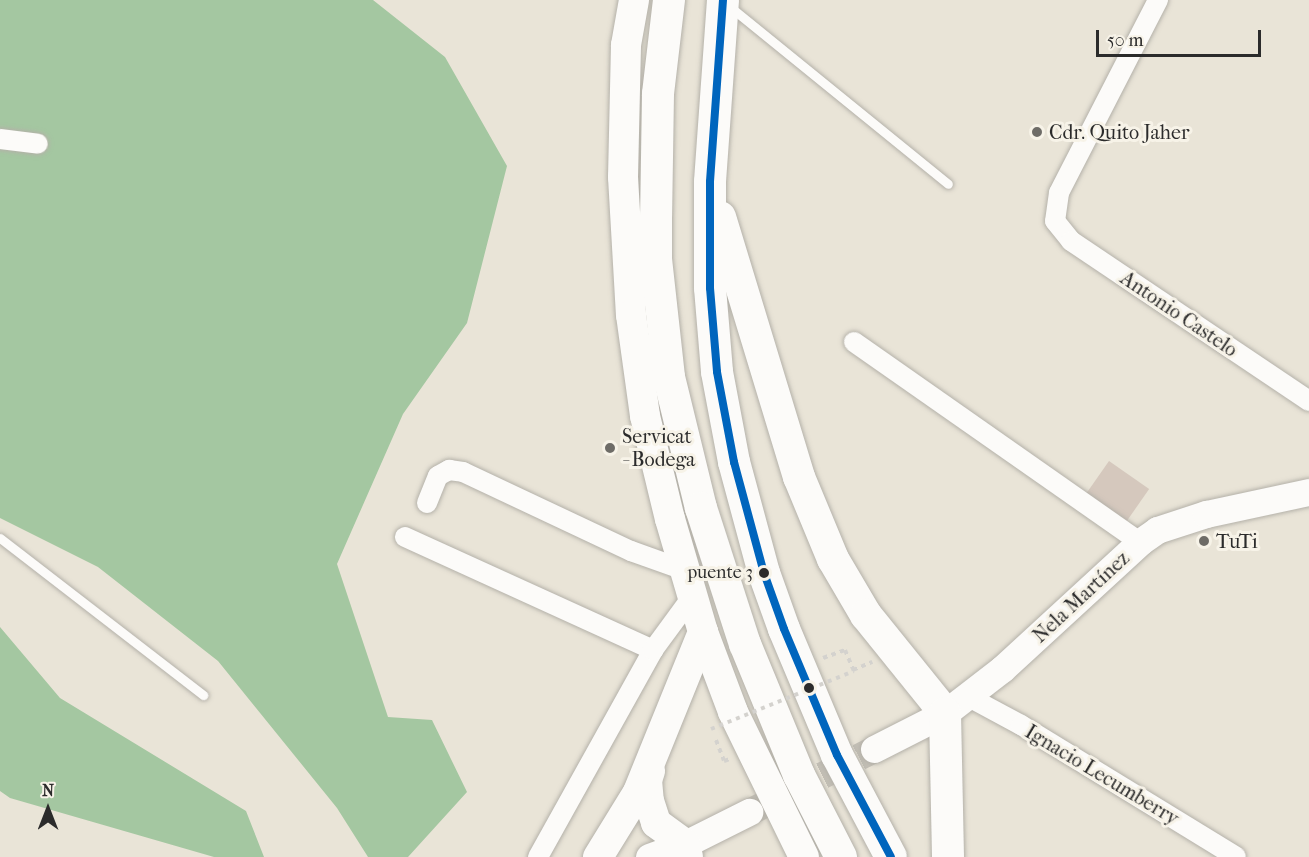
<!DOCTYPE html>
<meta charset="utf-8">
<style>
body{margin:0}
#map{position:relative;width:1309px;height:857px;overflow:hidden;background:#e9e4d7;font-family:"IM FELL French Canon",serif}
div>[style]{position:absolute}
.forest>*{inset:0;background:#a4c7a1}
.building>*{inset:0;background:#d5c8bd;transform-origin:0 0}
.secondary-tunnel>*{height:27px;margin-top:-13.5px;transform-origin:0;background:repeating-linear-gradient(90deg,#c3bfb5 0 27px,transparent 0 41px)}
.path>*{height:4px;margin-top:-2px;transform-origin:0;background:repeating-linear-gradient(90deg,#d4d2ce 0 4.5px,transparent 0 9px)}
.roads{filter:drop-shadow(0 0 2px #b4b1a9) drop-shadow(0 0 2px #b4b1a9)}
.service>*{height:9px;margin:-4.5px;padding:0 4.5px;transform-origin:4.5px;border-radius:4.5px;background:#fcfbf9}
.minor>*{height:20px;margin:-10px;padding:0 10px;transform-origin:10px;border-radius:10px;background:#fcfbf9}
.secondary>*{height:27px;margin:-13.5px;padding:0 13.5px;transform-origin:13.5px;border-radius:13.5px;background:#fcfbf9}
.primary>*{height:30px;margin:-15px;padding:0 15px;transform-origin:15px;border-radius:15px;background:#fcfbf9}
.trunk>*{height:32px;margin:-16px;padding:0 16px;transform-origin:16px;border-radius:16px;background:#fcfbf9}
.path-bridge>*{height:4px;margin-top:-2px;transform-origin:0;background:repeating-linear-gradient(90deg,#d4d2ce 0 4.5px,transparent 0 9px)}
.bus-1>*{height:8px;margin:-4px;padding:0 4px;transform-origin:4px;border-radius:4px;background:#0065bd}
.dots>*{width:16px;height:16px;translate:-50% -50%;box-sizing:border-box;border:3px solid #f7f3e8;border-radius:50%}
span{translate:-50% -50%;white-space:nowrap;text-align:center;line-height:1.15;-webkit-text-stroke:6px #f7f3e8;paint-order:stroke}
.bus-label{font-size:18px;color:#2b2b2b}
.right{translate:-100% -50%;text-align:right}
.poi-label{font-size:20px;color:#2b2b2b}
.left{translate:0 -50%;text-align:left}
.street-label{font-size:20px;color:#2b2b2b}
.north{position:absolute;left:18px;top:779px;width:60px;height:60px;-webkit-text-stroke:4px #f7f3e8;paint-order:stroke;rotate:0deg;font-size:16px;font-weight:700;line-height:24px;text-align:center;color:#2b2b2b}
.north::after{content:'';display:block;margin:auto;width:21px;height:27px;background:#2b2b2b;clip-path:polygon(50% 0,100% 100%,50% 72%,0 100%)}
.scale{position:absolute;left:1096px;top:30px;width:165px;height:27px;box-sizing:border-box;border:3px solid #2b2b2b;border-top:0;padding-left:8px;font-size:18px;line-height:21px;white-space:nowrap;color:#2b2b2b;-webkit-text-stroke:4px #f7f3e8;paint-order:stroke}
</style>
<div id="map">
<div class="forest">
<div style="clip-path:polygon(0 0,373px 0,445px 57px,507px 166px,467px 323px,403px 414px,337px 564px,388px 717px,432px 720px,467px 792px,408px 857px,368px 857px,337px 808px,218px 661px,98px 567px,0 518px)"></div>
<div style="clip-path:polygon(0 627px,60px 698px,246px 811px,264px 857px,214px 857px,10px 798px,0 791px)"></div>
</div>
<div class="building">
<div style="left:1109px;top:461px;width:49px;height:39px;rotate:35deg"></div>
</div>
<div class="secondary-tunnel">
<div style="left:749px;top:812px;width:140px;rotate:-26.7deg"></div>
</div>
<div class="path">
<div style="left:823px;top:658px;width:23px;rotate:-20deg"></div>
<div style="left:845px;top:650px;width:23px;rotate:67deg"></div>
<div style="left:853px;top:670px;width:21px;rotate:-23deg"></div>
<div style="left:716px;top:740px;width:22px;rotate:69deg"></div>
<div style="left:724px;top:761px;width:6px;rotate:-18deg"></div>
</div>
<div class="roads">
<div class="service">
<div style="left:729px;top:6px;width:282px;rotate:39.1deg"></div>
<div style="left:0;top:538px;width:257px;rotate:37.7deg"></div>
</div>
<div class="minor">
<div style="left:1158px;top:0;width:217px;rotate:117.2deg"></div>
<div style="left:1059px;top:193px;width:28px;rotate:98deg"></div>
<div style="left:1055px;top:221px;width:26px;rotate:51deg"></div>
<div style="left:1071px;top:241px;width:287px;rotate:33.9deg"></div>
<div style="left:0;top:139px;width:38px;rotate:7deg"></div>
<div style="left:854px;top:342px;width:349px;rotate:35deg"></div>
<div style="left:427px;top:503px;width:29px;rotate:-68deg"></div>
<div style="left:438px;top:476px;width:13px;rotate:-29deg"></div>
<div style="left:449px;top:470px;width:14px;rotate:8deg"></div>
<div style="left:463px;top:472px;width:186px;rotate:25.2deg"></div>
<div style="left:631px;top:551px;width:56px;rotate:19.7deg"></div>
<div style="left:405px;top:537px;width:273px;rotate:24.5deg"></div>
<div style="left:967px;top:696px;width:61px;rotate:28.2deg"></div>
<div style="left:1021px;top:725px;width:252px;rotate:31.5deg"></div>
<div style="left:538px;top:857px;width:237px;rotate:-60.9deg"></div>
<div style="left:653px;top:650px;width:66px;rotate:-53.7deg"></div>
</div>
<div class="secondary">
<div style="left:874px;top:749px;width:80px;rotate:-26.9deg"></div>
<div style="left:945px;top:713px;width:72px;rotate:-37.7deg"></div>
<div style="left:1002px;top:669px;width:188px;rotate:-42.6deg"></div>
<div style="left:1140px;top:542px;width:21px;rotate:-35deg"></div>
<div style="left:1157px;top:530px;width:52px;rotate:-18.1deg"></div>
<div style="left:1206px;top:514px;width:105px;rotate:-12.1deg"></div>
<div style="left:649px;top:857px;width:38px;rotate:-20deg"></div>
<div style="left:685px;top:844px;width:72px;rotate:-26.6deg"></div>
</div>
<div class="primary">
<div style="left:634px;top:0;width:46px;rotate:100.1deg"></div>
<div style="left:626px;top:45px;width:132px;rotate:91.3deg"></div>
<div style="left:623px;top:177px;width:138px;rotate:86.7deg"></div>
<div style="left:631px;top:315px;width:102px;rotate:82.1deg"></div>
<div style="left:645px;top:416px;width:106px;rotate:76.4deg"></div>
<div style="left:670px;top:519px;width:118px;rotate:73.7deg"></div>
<div style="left:703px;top:632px;width:85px;rotate:69.4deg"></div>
<div style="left:733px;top:712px;width:161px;rotate:63.9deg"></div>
<div style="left:650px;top:771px;width:9px;rotate:108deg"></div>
<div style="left:647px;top:780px;width:21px;rotate:85deg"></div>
<div style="left:649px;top:801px;width:23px;rotate:72deg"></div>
<div style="left:656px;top:823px;width:36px;rotate:36deg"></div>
<div style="left:685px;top:844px;width:13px;rotate:77deg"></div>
<div style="left:598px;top:857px;width:76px;rotate:-58.4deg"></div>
<div style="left:638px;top:792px;width:173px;rotate:-67.9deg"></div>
</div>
<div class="trunk">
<div style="left:669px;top:0;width:95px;rotate:96.7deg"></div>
<div style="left:658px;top:94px;width:122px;rotate:90.9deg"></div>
<div style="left:656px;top:216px;width:43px;rotate:90deg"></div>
<div style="left:656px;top:259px;width:119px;rotate:83.7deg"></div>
<div style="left:669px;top:377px;width:135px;rotate:76.3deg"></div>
<div style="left:701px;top:508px;width:143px;rotate:72.1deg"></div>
<div style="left:745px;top:644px;width:142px;rotate:67.6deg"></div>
<div style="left:799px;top:775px;width:92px;rotate:62.9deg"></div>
<div style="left:723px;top:0;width:182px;rotate:94.1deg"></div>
<div style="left:710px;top:182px;width:106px;rotate:90deg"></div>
<div style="left:710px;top:288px;width:84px;rotate:85.2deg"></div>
<div style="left:717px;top:372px;width:92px;rotate:79.3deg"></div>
<div style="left:734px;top:462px;width:115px;rotate:74.9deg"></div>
<div style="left:764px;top:573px;width:59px;rotate:70.3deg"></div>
<div style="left:784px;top:629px;width:137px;rotate:67.2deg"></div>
<div style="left:837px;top:755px;width:115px;rotate:62.1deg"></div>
<div style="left:720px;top:217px;width:272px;rotate:73.1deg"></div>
<div style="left:799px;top:477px;width:89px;rotate:67.5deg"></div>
<div style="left:833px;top:559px;width:65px;rotate:59.5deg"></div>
<div style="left:866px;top:615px;width:126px;rotate:51.1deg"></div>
<div style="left:945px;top:713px;width:144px;rotate:88.8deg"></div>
</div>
</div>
<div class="path-bridge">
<div style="left:711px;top:729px;width:154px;rotate:-22.1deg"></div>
</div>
<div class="bus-1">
<div style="left:723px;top:0;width:182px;rotate:94.1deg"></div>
<div style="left:710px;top:182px;width:106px;rotate:90deg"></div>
<div style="left:710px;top:288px;width:84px;rotate:85.2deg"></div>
<div style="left:717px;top:372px;width:92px;rotate:79.3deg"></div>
<div style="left:734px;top:462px;width:115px;rotate:74.9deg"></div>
<div style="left:764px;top:573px;width:59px;rotate:70.3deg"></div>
<div style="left:784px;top:629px;width:137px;rotate:67.2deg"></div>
<div style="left:837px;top:755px;width:115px;rotate:62.1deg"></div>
</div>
<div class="dots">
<div style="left:1037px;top:132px;background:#6e6c67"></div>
<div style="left:610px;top:448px;background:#6e6c67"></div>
<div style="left:1204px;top:541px;background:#6e6c67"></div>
<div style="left:764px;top:573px;background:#2b2b2b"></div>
<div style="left:809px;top:688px;background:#2b2b2b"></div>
</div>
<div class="bus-label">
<span class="right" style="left:753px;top:573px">puente 3</span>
</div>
<div class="poi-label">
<span class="left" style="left:1049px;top:132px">Cdr. Quito Jaher</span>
<span class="left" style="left:622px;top:448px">Servicat<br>- Bodega</span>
<span class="left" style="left:1216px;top:541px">TuTi</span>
</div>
<div class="street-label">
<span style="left:1179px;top:314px;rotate:34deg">Antonio Castelo</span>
<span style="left:1081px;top:597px;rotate:-43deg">Nela Martínez</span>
<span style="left:1102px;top:775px;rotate:31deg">Ignacio Lecumberry</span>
</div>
<div class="north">N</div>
<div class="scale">50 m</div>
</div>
